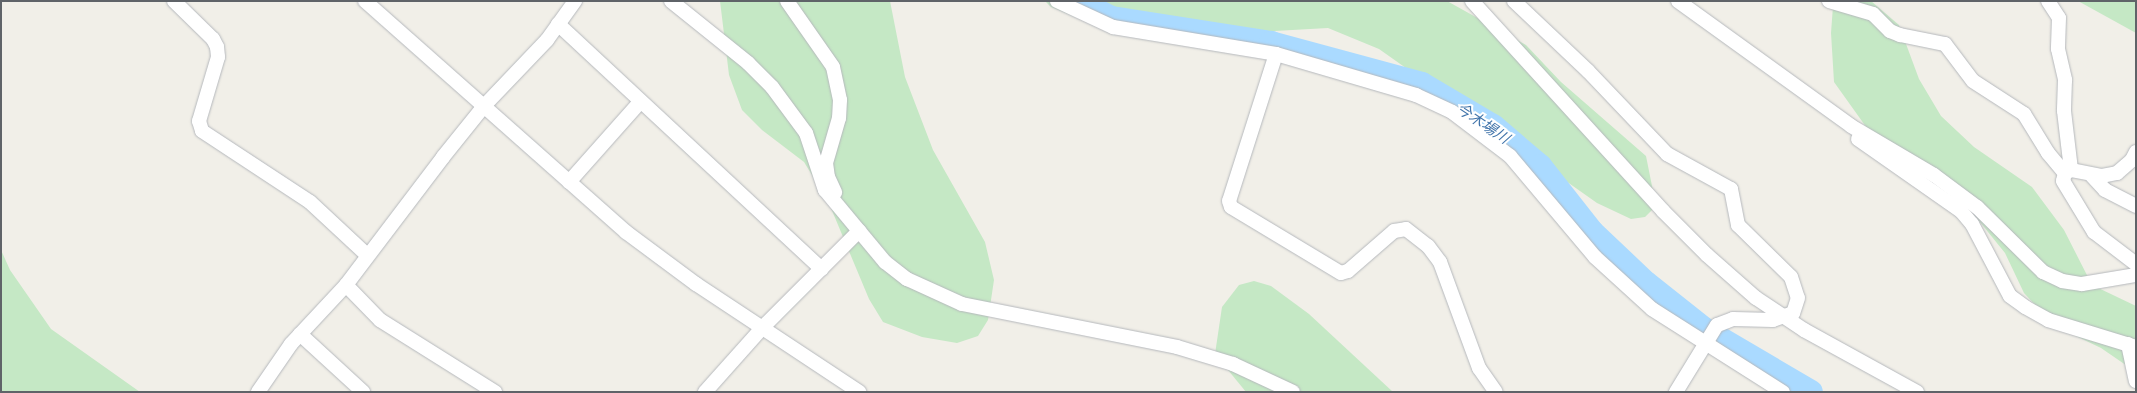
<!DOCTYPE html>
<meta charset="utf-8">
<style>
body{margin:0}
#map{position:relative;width:2137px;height:393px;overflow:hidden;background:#f1efe8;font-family:Manrope,"Noto Sans JP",sans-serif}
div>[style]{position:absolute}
.green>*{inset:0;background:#c5e8c5}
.river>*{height:24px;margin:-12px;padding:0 12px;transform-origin:12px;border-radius:12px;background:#aadaff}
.roads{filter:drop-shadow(0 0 1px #b5b8bc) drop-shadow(0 0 1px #b5b8bc)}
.minor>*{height:14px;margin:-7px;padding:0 7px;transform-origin:7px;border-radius:7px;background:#fff}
span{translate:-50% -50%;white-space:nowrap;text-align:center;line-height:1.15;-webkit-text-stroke:4px #fff;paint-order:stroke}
.water-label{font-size:15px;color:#4174aa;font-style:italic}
.frame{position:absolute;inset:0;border:2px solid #5f6368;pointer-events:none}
</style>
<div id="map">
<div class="green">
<div style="clip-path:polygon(720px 1px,890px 1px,905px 77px,933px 150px,985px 242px,994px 280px,988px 320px,978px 336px,957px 343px,922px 337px,883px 322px,869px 299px,828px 201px,804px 162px,762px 130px,742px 110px,729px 75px)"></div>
<div style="clip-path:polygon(1045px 1px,1447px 1px,1526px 45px,1561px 82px,1646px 156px,1656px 206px,1645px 217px,1631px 219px,1597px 203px,1379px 49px,1328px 28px,1148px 38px,1108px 30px,1051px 7px)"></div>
<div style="clip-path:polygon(1839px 1px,1871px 1px,1899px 25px,1919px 79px,1941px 116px,1974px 147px,2032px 187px,2064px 230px,2092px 285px,2136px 306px,2136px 372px,2101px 348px,2055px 326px,2024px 293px,2005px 253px,1971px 211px,1919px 185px,1869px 131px,1834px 82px,1831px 33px,1833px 6px)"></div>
<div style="clip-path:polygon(2078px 1px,2136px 1px,2136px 33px)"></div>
<div style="clip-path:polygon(1px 250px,10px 270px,51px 329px,140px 392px,1px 392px)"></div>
<div style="clip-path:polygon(1254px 281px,1271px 286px,1309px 314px,1393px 392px,1246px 392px,1215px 354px,1222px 307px,1239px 285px)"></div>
</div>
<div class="river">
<div style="left:1078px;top:1px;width:38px;rotate:27deg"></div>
<div style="left:1112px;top:18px;width:161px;rotate:8.9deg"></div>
<div style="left:1271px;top:43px;width:156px;rotate:15.2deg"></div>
<div style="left:1422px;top:84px;width:82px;rotate:30.6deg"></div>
<div style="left:1493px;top:126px;width:62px;rotate:40.4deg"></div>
<div style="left:1540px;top:166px;width:84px;rotate:51.8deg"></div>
<div style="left:1592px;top:232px;width:74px;rotate:43.4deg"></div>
<div style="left:1646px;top:283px;width:74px;rotate:38.4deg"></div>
<div style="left:1704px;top:329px;width:124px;rotate:30.5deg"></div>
</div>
<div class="roads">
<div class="minor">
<div style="left:174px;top:1px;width:54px;rotate:44.3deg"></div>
<div style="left:213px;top:39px;width:9px;rotate:63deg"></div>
<div style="left:217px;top:47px;width:10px;rotate:84deg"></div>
<div style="left:218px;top:57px;width:67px;rotate:106.5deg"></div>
<div style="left:199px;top:121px;width:10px;rotate:73deg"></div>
<div style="left:202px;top:131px;width:129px;rotate:33.3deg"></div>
<div style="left:310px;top:202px;width:78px;rotate:42.9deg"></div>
<div style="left:365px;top:1px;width:349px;rotate:41.5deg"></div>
<div style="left:626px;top:232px;width:87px;rotate:36.6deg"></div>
<div style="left:696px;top:284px;width:196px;rotate:33.5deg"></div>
<div style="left:671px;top:1px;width:99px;rotate:38.8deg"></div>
<div style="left:748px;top:63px;width:34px;rotate:45deg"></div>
<div style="left:772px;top:87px;width:57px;rotate:53.5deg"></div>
<div style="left:806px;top:133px;width:60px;rotate:71.6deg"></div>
<div style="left:825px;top:190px;width:94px;rotate:50.2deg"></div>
<div style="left:885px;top:262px;width:28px;rotate:38deg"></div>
<div style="left:907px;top:279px;width:60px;rotate:24.4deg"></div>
<div style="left:962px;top:304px;width:219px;rotate:11.3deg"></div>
<div style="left:1177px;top:347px;width:59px;rotate:16.9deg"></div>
<div style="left:1233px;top:364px;width:66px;rotate:25deg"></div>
<div style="left:787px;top:1px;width:80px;rotate:55.1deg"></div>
<div style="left:833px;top:67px;width:34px;rotate:78deg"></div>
<div style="left:840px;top:100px;width:18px;rotate:93deg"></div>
<div style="left:839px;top:118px;width:47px;rotate:106.1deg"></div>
<div style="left:826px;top:163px;width:14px;rotate:82deg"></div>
<div style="left:828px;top:177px;width:17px;rotate:65deg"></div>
<div style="left:1057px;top:1px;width:62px;rotate:24.9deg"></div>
<div style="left:1113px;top:27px;width:165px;rotate:9.4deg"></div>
<div style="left:1276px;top:54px;width:146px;rotate:16.3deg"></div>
<div style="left:1416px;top:95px;width:40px;rotate:25deg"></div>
<div style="left:1452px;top:112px;width:73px;rotate:37.2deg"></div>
<div style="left:1510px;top:156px;width:132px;rotate:49.9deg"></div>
<div style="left:1595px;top:257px;width:77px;rotate:42.4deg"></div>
<div style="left:1652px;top:309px;width:155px;rotate:32.4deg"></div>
<div style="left:1472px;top:1px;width:284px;rotate:47.7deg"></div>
<div style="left:1663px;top:211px;width:62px;rotate:45deg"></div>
<div style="left:1707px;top:255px;width:65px;rotate:41.3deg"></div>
<div style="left:1756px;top:298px;width:58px;rotate:33.7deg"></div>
<div style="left:1804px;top:330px;width:129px;rotate:28.8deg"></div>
<div style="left:1514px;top:1px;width:102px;rotate:43.4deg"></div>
<div style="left:1588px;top:71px;width:115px;rotate:46.4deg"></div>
<div style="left:1667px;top:154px;width:73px;rotate:28.7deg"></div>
<div style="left:1731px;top:189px;width:37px;rotate:79deg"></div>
<div style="left:1738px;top:225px;width:74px;rotate:44.5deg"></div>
<div style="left:1791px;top:277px;width:22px;rotate:72deg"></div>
<div style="left:1798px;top:298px;width:16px;rotate:108deg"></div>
<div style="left:1793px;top:313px;width:21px;rotate:161deg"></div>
<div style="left:1773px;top:320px;width:40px;rotate:-178.6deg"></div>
<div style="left:1733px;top:319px;width:17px;rotate:159deg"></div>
<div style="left:1717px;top:325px;width:79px;rotate:121.5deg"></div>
<div style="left:1678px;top:1px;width:213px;rotate:35.8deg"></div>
<div style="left:1851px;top:126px;width:96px;rotate:30.6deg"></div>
<div style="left:1934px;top:175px;width:54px;rotate:36.7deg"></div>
<div style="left:1977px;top:207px;width:93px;rotate:44.6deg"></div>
<div style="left:2043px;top:272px;width:21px;rotate:25deg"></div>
<div style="left:2062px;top:281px;width:20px;rotate:9deg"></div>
<div style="left:2082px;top:284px;width:55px;rotate:-9.5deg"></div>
<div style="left:1829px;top:1px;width:46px;rotate:16.5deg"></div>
<div style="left:1873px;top:14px;width:24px;rotate:45deg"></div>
<div style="left:1890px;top:31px;width:11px;rotate:22deg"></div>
<div style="left:1900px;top:35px;width:46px;rotate:11.3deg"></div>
<div style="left:1945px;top:44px;width:46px;rotate:52.9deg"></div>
<div style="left:1973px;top:81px;width:61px;rotate:32.9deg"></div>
<div style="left:2024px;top:114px;width:46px;rotate:58.4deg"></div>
<div style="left:2048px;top:153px;width:26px;rotate:50deg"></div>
<div style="left:2048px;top:1px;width:20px;rotate:57deg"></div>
<div style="left:2059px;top:18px;width:31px;rotate:92deg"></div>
<div style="left:2058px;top:49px;width:32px;rotate:77deg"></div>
<div style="left:2065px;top:80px;width:31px;rotate:92deg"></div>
<div style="left:2064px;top:111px;width:59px;rotate:83.2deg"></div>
<div style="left:558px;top:24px;width:360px;rotate:42.9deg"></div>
<div style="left:1276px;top:54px;width:154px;rotate:107.7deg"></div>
<div style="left:1229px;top:201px;width:6px;rotate:72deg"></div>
<div style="left:1231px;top:207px;width:128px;rotate:31deg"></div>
<div style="left:1341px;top:273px;width:7px;rotate:-16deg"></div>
<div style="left:1348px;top:271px;width:61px;rotate:-41deg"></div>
<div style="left:1394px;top:231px;width:12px;rotate:-9deg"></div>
<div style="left:1406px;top:229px;width:28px;rotate:38deg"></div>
<div style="left:1428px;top:246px;width:20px;rotate:53deg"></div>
<div style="left:1440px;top:262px;width:113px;rotate:69.8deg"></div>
<div style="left:1479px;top:368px;width:29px;rotate:55deg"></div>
<div style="left:1858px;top:139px;width:126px;rotate:35deg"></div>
<div style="left:1961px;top:211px;width:17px;rotate:50deg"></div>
<div style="left:1972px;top:224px;width:81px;rotate:62.2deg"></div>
<div style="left:2010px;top:296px;width:19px;rotate:36deg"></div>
<div style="left:2025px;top:307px;width:26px;rotate:29deg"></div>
<div style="left:2048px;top:320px;width:92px;rotate:17.1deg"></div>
<div style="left:2136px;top:152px;width:9px;rotate:117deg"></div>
<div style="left:2132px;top:160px;width:20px;rotate:139deg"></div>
<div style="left:2117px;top:173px;width:15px;rotate:169deg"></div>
<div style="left:2102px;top:176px;width:32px;rotate:-169deg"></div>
<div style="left:2071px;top:170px;width:7px;rotate:153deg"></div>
<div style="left:2065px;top:173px;width:8px;rotate:104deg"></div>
<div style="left:2063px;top:181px;width:60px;rotate:58.7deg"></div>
<div style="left:2094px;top:232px;width:53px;rotate:37.3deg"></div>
<div style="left:2092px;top:176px;width:19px;rotate:47deg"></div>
<div style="left:2105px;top:190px;width:35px;rotate:27deg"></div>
<div style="left:569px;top:182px;width:108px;rotate:-48.4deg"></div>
<div style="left:346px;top:285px;width:49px;rotate:45.8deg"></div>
<div style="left:380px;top:320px;width:136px;rotate:32.1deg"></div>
<div style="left:300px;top:334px;width:86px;rotate:42.6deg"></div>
<div style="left:2128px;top:344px;width:38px;rotate:78deg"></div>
<div style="left:258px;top:392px;width:58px;rotate:-55.5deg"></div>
<div style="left:291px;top:344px;width:81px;rotate:-47deg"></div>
<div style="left:346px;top:285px;width:161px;rotate:-52.8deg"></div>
<div style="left:443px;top:157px;width:65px;rotate:-51.2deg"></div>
<div style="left:484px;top:106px;width:91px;rotate:-46.3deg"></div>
<div style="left:547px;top:40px;width:48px;rotate:-54.3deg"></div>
<div style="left:705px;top:392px;width:87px;rotate:-48.3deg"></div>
<div style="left:763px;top:327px;width:136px;rotate:-45deg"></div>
</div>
</div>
<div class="water-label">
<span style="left:1483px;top:123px;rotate:34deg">今木場川</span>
</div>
<div class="frame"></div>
</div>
